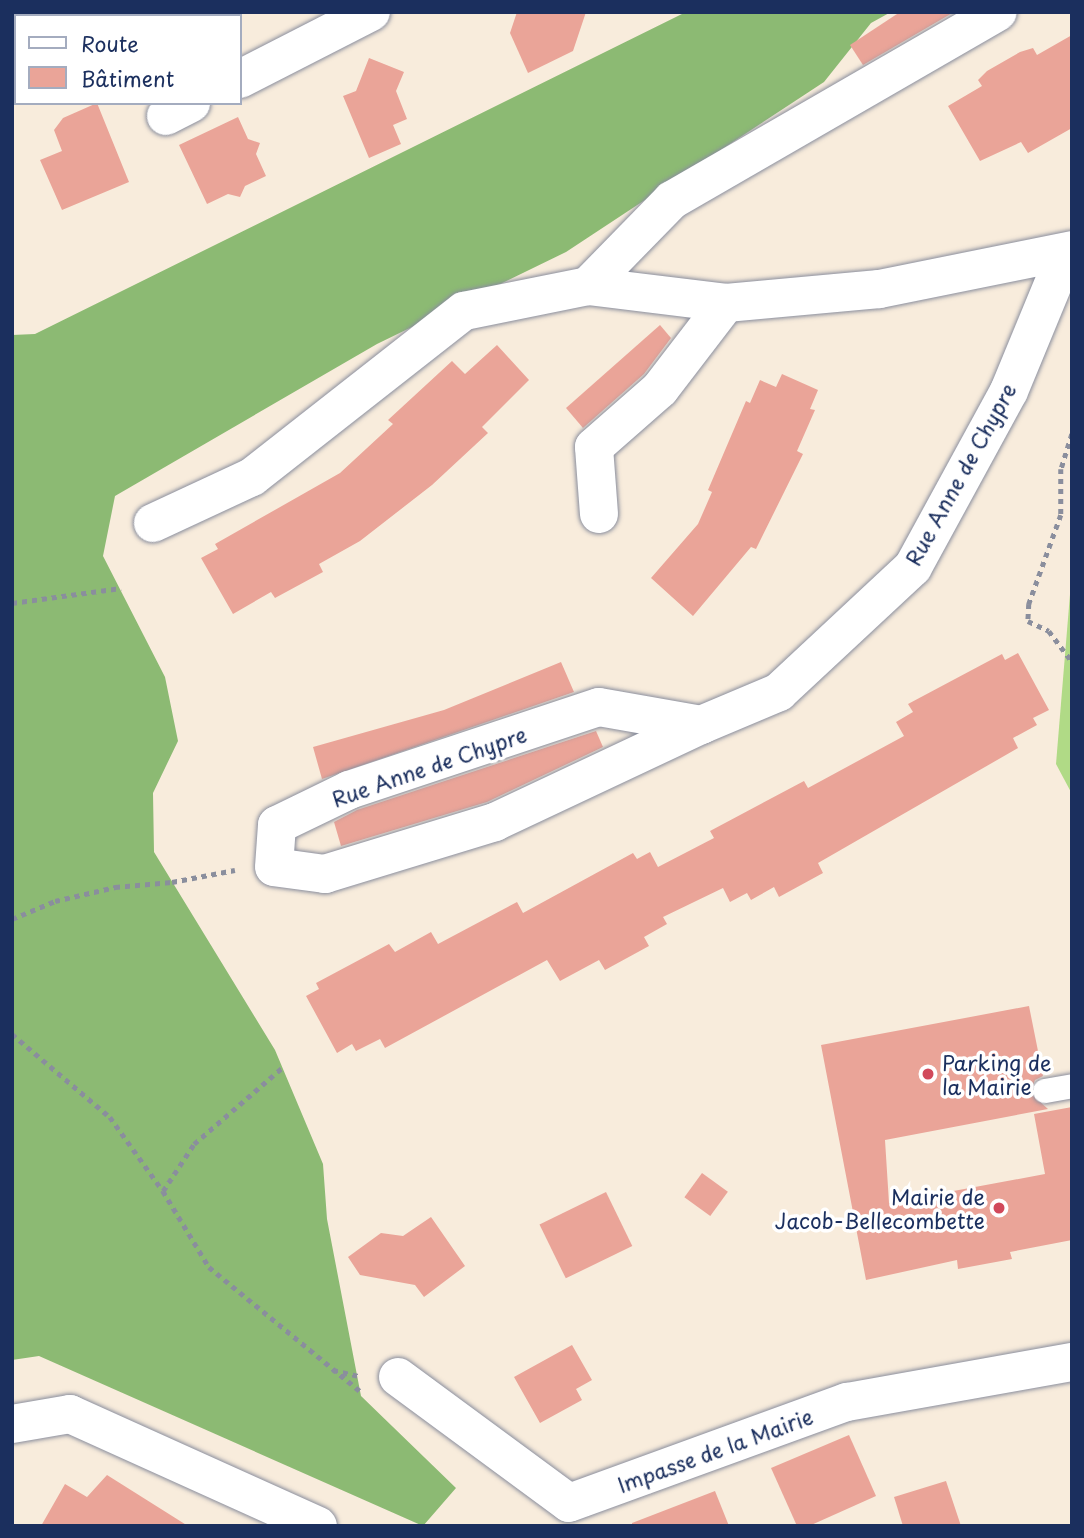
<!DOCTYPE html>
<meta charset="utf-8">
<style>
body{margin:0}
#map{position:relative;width:1084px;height:1538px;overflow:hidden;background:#f8ecdc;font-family:"Playpen Sans",sans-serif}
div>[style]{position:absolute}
.green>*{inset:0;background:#b0da86}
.forest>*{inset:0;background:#8cba73}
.building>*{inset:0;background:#eaa498;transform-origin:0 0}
.path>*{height:4.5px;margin-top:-2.25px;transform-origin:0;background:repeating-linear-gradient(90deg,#8a8e9d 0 5px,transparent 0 10px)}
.roads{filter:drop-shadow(0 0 2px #8a8e9d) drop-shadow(0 0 2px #8a8e9d)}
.service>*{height:24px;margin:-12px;padding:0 12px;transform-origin:12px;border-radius:12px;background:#fff}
.minor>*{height:38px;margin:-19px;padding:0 19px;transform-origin:19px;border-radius:19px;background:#fff}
.dots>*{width:19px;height:19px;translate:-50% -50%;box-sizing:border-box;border:4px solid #fff;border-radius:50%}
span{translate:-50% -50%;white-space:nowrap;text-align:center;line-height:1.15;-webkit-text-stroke:7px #fff;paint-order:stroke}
.street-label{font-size:21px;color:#1b2f5e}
.poi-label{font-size:21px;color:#1b2f5e}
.left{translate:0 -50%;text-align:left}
.right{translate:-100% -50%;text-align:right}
.frame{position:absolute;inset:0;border:14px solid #1b2f5e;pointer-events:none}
.legend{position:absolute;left:14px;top:14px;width:228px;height:91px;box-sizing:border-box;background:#fff;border:2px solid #a4acbf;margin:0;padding:9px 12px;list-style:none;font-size:21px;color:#1b2f5e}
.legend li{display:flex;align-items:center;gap:14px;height:35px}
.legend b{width:35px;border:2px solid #a4acbf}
</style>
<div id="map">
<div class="green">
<div style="clip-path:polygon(1072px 570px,1072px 794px,1056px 764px)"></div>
</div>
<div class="forest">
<div style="clip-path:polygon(12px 12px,136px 12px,16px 16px,16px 103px,12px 106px)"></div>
<div style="clip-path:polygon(686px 12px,891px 12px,871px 23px,824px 82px,566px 252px,377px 344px,115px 496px,103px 556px,165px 677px,178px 741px,153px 793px,154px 852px,275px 1050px,323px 1164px,327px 1219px,361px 1396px,456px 1488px,423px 1526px,39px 1356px,12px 1360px,12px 335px,35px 334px)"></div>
</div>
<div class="building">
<div style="clip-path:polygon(517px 12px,586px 12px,573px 51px,528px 73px,510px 33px)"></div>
<div style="clip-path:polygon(900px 12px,954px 12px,863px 65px,850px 45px)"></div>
<div style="clip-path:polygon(1072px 35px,1072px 128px,1028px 153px,1021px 142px,980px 161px,948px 106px,982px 86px,978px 80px,987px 71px,1020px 52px,1033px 48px,1037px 55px)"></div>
<div style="clip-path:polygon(369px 58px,404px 72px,396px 91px,407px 119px,393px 125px,401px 144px,369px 158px,343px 96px,356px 91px)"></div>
<div style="clip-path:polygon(97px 103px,129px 182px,62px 210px,40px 160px,62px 151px,54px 130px,63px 118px)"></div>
<div style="clip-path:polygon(238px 117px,248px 139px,260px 143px,256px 154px,266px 176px,245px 186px,240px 197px,228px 194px,207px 204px,179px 145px)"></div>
<div style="clip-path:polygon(660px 325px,671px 338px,644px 374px,583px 428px,566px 408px)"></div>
<div style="clip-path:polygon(497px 345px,529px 380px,482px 427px,488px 433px,432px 485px,360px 541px,319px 564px,323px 572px,275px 598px,271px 592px,233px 614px,201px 558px,218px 549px,215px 544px,340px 473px,393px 424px,388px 420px,452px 361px,465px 374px)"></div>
<div style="clip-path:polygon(782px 374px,818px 390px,810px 409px,815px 410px,797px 451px,803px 454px,756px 549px,751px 547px,693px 616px,651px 578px,698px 524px,712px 492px,708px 490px,746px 401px,750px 403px,760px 380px,776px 387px)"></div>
<div style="clip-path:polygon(1018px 653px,1049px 710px,1033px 718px,1037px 725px,1013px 738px,1018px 748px,818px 863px,823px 873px,779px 897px,774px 887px,751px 900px,747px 893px,730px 902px,723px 888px,663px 917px,667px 924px,644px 937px,649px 946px,605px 970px,599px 960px,560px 981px,547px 960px,385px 1048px,380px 1039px,356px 1051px,352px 1044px,337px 1053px,306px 996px,319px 989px,316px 983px,389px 944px,395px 952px,431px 932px,438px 944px,517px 902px,523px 913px,633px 853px,637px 859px,650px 852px,658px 867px,714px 838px,710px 831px,804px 781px,808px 788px,904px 736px,896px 722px,913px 712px,908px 704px,1002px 654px,1005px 660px)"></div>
<div style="clip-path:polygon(561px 662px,574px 692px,322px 779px,313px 747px,444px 710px)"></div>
<div style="clip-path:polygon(596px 731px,603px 747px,487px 802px,341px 846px,334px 822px,357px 810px)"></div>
<div style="clip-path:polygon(1029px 1006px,1043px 1076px,1035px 1080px,1030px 1093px,1048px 1109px,885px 1140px,889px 1203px,1045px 1174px,1034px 1114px,1072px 1107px,1072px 1240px,1010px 1252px,1012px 1259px,958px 1269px,957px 1260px,866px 1280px,821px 1045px)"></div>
<div style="left:702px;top:1173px;width:32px;height:30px;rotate:36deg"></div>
<div style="left:606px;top:1192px;width:60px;height:74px;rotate:64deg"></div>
<div style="clip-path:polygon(431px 1217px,465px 1266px,424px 1297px,415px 1285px,360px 1275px,348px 1257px,381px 1233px,403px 1236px)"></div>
<div style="clip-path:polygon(572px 1345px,592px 1380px,576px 1389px,582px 1400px,540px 1423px,514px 1377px)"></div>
<div style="clip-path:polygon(849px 1435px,876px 1496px,809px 1526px,797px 1526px,771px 1468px)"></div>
<div style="clip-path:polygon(107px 1475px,188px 1526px,41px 1526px,65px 1484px,87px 1497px)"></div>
<div style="clip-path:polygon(946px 1481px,961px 1526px,903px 1526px,894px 1497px)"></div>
<div style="clip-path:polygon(715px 1491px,729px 1526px,632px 1526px,632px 1523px)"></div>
</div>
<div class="path">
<div style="left:1072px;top:434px;width:37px;rotate:107deg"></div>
<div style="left:1061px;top:469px;width:46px;rotate:90deg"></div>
<div style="left:1061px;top:515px;width:95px;rotate:109.8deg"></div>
<div style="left:1029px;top:604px;width:17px;rotate:93deg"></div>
<div style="left:1028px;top:621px;width:23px;rotate:25deg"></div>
<div style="left:1049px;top:631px;width:38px;rotate:53deg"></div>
<div style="left:12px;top:603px;width:110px;rotate:-7.8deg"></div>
<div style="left:12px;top:919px;width:47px;rotate:-22.7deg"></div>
<div style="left:55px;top:901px;width:62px;rotate:-13.1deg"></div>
<div style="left:115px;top:887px;width:57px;rotate:-5deg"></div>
<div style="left:172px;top:882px;width:64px;rotate:-10.8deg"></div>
<div style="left:12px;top:1034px;width:128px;rotate:40.3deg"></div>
<div style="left:110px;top:1117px;width:91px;rotate:54.4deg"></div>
<div style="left:163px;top:1191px;width:89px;rotate:58.8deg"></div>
<div style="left:209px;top:1267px;width:195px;rotate:39.4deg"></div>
<div style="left:163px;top:1191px;width:56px;rotate:-56.6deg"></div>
<div style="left:194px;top:1144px;width:118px;rotate:-40.9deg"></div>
<div style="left:333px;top:1370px;width:27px;rotate:13deg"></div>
</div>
<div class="roads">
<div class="service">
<div style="left:1045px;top:1091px;width:27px;rotate:-10deg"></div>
</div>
<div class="minor">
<div style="left:240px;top:79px;width:147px;rotate:-27.1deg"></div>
<div style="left:166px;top:116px;width:28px;rotate:-27deg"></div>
<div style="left:588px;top:286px;width:120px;rotate:-45.7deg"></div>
<div style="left:672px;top:200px;width:376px;rotate:-30deg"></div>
<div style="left:599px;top:514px;width:67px;rotate:-94.3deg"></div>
<div style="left:594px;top:447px;width:88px;rotate:-41.3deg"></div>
<div style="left:660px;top:389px;width:108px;rotate:-52.5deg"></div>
<div style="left:153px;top:523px;width:109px;rotate:-24.9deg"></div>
<div style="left:252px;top:477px;width:269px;rotate:-38.1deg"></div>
<div style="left:464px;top:311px;width:126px;rotate:-11.4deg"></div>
<div style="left:588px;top:286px;width:139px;rotate:7deg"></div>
<div style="left:726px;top:303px;width:154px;rotate:-5.2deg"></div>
<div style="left:879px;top:289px;width:197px;rotate:-11.4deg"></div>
<div style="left:701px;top:725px;width:228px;rotate:154.8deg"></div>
<div style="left:495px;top:822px;width:178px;rotate:163deg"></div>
<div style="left:325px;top:874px;width:51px;rotate:-172.2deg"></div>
<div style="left:274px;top:867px;width:42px;rotate:-85.9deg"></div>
<div style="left:277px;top:825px;width:80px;rotate:-25.9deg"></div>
<div style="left:349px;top:790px;width:263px;rotate:-18.4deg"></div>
<div style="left:599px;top:707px;width:104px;rotate:10deg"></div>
<div style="left:701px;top:725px;width:85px;rotate:-22.9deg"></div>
<div style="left:779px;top:692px;width:183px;rotate:-43deg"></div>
<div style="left:913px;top:567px;width:200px;rotate:-61.4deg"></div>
<div style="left:1009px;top:391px;width:149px;rotate:-67.6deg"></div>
<div style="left:398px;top:1377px;width:212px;rotate:36.4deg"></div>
<div style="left:569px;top:1503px;width:296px;rotate:-20deg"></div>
<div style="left:847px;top:1402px;width:229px;rotate:-10.1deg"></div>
<div style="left:12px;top:1424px;width:59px;rotate:-9.8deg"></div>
<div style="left:70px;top:1414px;width:272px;rotate:24.3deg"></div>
</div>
</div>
<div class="dots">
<div style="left:928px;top:1074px;background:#d1495b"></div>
<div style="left:999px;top:1208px;background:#d1495b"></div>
</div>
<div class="street-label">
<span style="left:960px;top:474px;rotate:-61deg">Rue Anne de Chypre</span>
<span style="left:429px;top:766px;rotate:-19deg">Rue Anne de Chypre</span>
<span style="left:715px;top:1450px;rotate:-20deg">Impasse de la Mairie</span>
</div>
<div class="poi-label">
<span class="left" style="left:942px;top:1074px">Parking de<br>la Mairie</span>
<span class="right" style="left:985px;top:1208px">Mairie de<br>Jacob-Bellecombette</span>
</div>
<div class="frame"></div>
<ul class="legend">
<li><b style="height:9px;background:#fff"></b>Route</li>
<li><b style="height:19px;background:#eaa498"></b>Bâtiment</li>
</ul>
</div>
